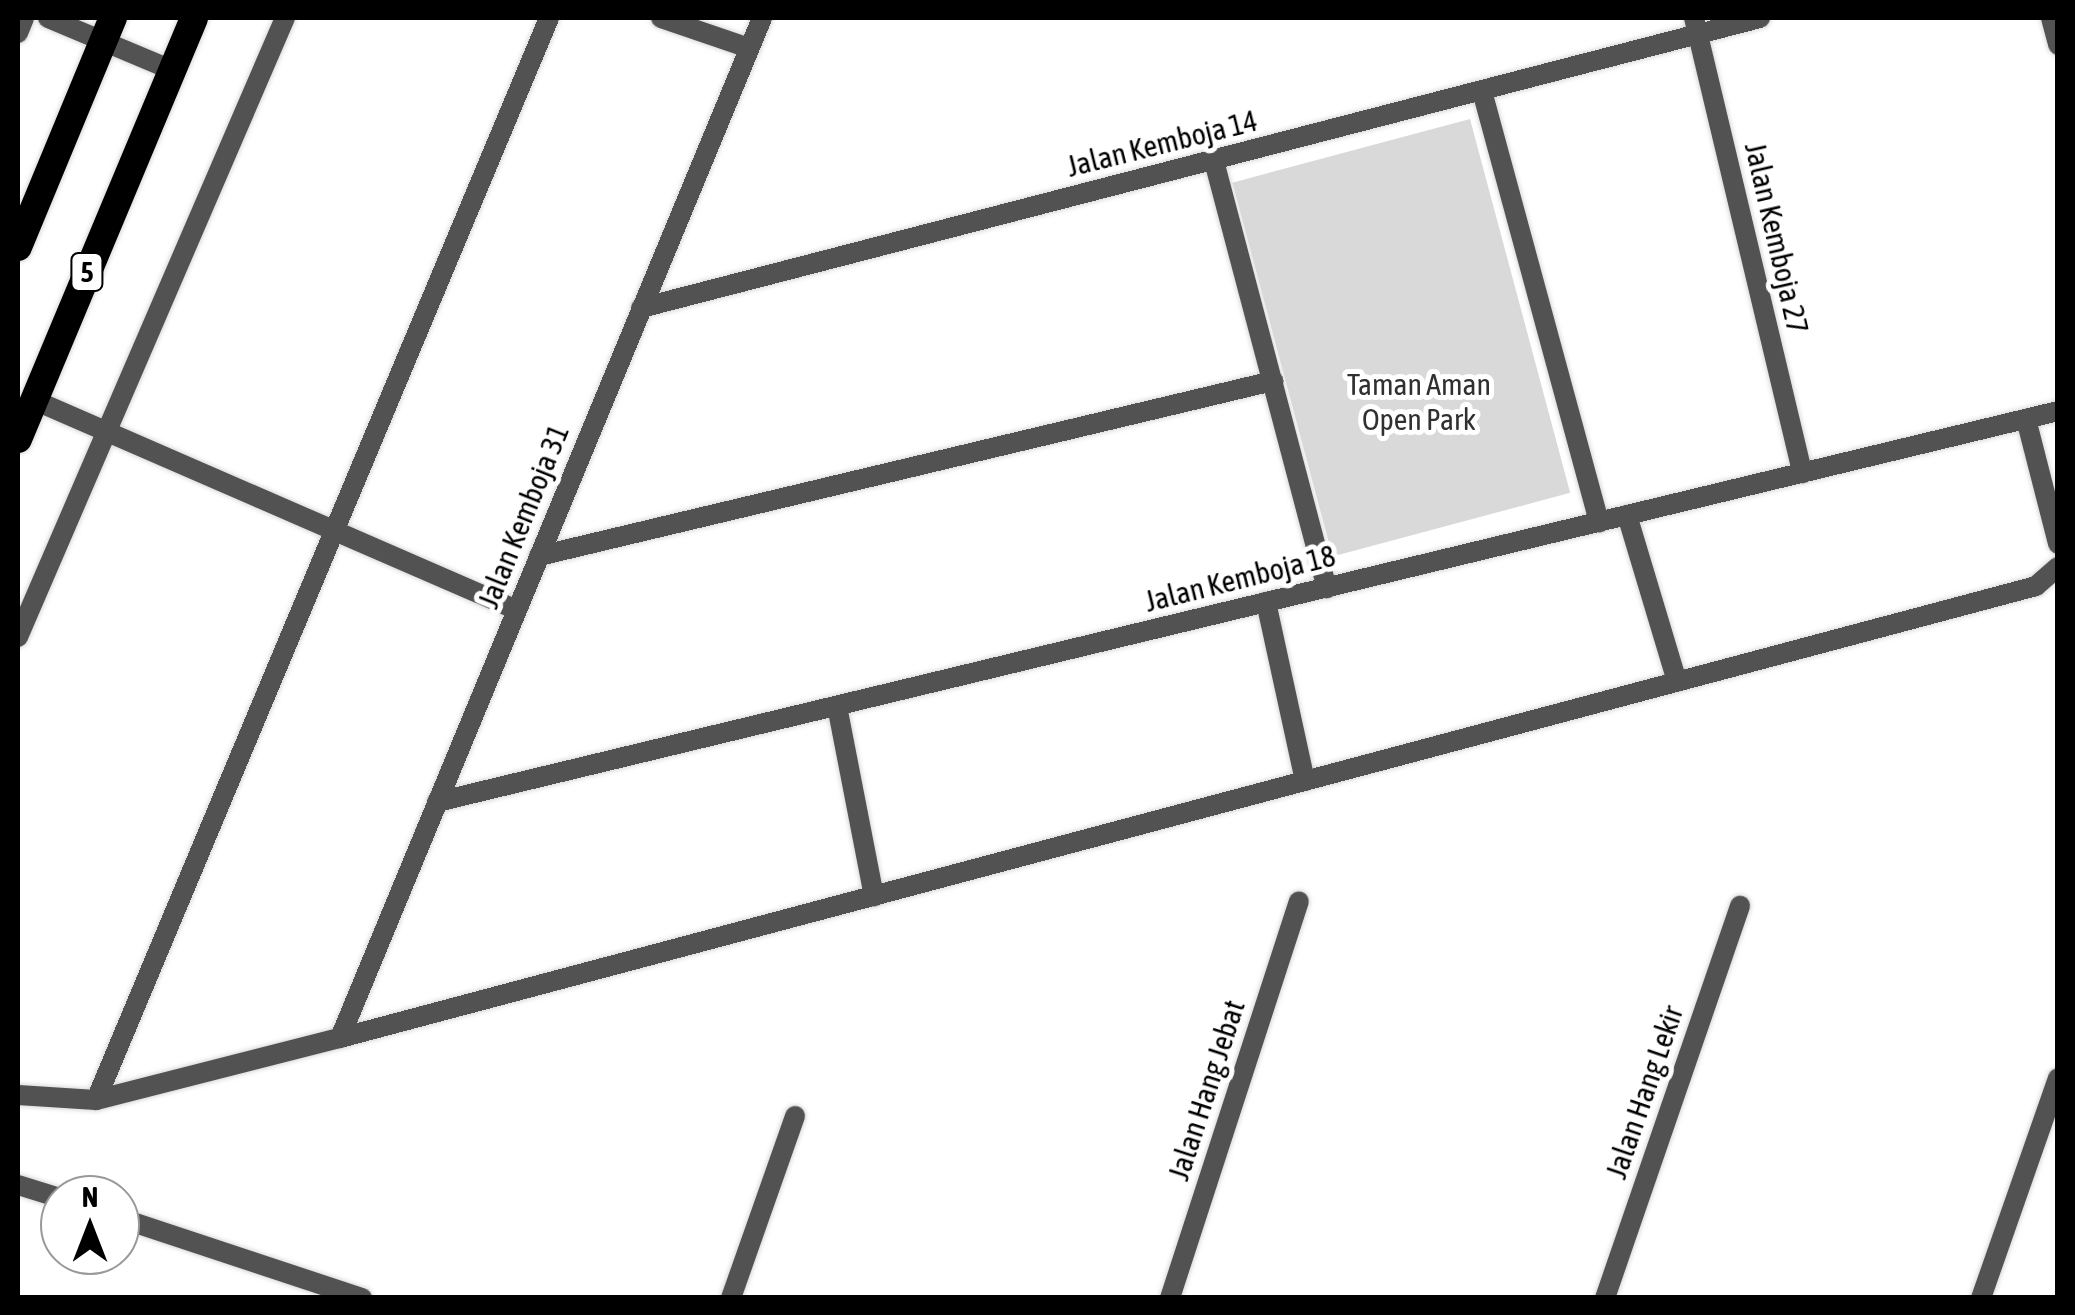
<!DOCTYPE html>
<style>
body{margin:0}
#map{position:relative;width:2075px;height:1315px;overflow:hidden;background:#fff;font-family:"Asap Condensed",sans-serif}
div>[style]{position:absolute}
.green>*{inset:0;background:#d9d9d9;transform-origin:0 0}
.roads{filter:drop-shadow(0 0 2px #dbdbdb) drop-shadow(0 0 2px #dbdbdb)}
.service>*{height:20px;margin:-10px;padding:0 10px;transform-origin:10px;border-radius:10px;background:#525252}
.minor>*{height:20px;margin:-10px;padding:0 10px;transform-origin:10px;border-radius:10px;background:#525252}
.trunk>*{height:28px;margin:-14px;padding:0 14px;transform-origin:14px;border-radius:14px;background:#000}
span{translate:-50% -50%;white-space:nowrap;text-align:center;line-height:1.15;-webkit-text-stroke:10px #fff;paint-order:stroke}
.shield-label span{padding:2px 8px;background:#fff;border:2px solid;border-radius:8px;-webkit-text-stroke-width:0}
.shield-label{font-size:28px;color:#000;font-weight:700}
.street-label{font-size:30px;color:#000}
.park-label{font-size:30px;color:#303030}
.frame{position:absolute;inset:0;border:20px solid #000;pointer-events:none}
.north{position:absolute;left:40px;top:1175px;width:100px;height:100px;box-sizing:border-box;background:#fff;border:2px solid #999;border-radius:50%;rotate:0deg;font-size:28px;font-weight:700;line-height:40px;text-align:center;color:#000}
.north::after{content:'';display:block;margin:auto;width:35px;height:45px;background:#000;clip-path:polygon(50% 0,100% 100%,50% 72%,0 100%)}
</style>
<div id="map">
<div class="green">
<div style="left:1470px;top:119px;width:387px;height:246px;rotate:75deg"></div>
</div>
<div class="roads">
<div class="service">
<div style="left:661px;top:18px;width:93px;rotate:18.8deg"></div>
<div style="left:18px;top:33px;width:16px;rotate:-68deg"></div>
<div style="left:1482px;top:91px;width:447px;rotate:74.8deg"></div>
<div style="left:1214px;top:161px;width:442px;rotate:75.2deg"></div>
<div style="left:2026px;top:419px;width:129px;rotate:75.6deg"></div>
<div style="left:1627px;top:515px;width:174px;rotate:73.3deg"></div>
<div style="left:335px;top:531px;width:198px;rotate:23.5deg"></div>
<div style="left:539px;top:556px;width:755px;rotate:-13.41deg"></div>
<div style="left:1266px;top:602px;width:183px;rotate:77.7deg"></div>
<div style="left:837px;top:706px;width:194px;rotate:79deg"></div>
<div style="left:18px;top:1095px;width:78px;rotate:3.7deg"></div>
<div style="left:96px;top:1100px;width:252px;rotate:-14.3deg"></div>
<div style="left:340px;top:1038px;width:1755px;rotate:-14.92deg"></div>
<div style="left:2036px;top:586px;width:29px;rotate:-41deg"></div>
<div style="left:96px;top:1100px;width:1173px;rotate:-67.28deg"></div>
</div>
<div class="minor">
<div style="left:48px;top:18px;width:134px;rotate:22.8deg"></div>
<div style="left:1694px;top:18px;width:468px;rotate:76.6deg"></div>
<div style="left:2051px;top:18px;width:28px;rotate:75deg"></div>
<div style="left:641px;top:308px;width:1156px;rotate:-14.53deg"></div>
<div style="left:34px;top:400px;width:328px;rotate:23.5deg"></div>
<div style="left:18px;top:637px;width:674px;rotate:-66.67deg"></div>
<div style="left:437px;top:802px;width:1667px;rotate:-13.56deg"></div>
<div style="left:340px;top:1038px;width:1104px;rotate:-67.52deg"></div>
<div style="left:18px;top:1185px;width:44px;rotate:17.2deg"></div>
<div style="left:120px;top:1218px;width:255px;rotate:18.3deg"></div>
<div style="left:731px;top:1298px;width:193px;rotate:-70.6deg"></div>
<div style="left:1170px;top:1298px;width:417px;rotate:-72deg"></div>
<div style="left:1605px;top:1298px;width:415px;rotate:-71deg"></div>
<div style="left:1981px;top:1298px;width:233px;rotate:-70.7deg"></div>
</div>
<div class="trunk">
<div style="left:18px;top:247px;width:248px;rotate:-67.5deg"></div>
<div style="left:18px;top:439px;width:456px;rotate:-67.3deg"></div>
</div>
</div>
<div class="shield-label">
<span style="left:87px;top:272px">5</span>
</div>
<div class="street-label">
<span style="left:1162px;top:143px;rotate:-14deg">Jalan Kemboja 14</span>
<span style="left:1777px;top:238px;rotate:77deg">Jalan Kemboja 27</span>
<span style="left:523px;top:516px;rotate:-68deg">Jalan Kemboja 31</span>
<span style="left:1240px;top:578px;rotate:-14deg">Jalan Kemboja 18</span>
<span style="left:1206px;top:1090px;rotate:-72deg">Jalan Hang Jebat</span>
<span style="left:1644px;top:1092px;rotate:-71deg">Jalan Hang Lekir</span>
</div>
<div class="park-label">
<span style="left:1419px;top:401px">Taman Aman<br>Open Park</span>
</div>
<div class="frame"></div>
<div class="north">N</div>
</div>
